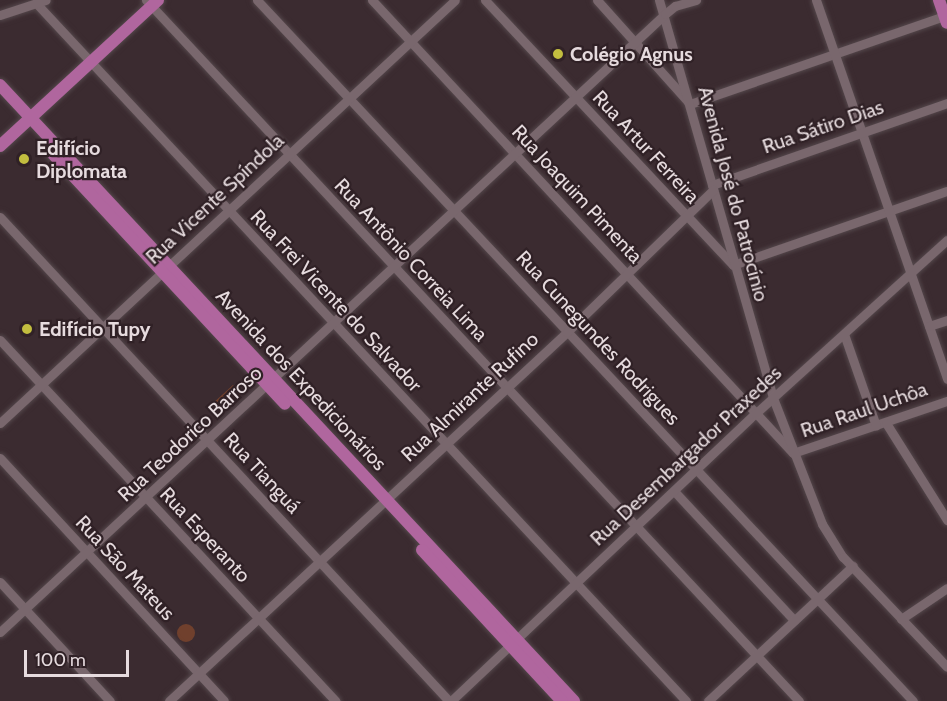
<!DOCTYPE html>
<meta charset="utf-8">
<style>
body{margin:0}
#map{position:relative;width:947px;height:701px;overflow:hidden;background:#3b2b30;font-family:Cabin,sans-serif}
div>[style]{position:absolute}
.green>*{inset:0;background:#70402d;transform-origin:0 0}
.round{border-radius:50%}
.roads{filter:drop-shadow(0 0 2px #54474b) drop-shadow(0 0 2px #54474b)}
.minor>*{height:9px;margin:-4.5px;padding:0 4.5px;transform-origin:4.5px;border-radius:4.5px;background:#79676d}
.major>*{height:12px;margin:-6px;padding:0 6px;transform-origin:6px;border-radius:6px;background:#b0669e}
.dots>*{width:16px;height:16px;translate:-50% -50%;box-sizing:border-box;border:3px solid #302126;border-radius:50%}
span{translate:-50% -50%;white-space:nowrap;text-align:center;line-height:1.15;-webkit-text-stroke:4.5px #302126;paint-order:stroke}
.poi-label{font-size:20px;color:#e6dbde;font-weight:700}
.left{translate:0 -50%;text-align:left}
.street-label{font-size:20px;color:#e6dbde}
.scale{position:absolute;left:24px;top:650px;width:105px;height:27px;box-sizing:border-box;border:3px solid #e6dbde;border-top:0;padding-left:8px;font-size:18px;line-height:21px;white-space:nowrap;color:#e6dbde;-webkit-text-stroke:4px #302126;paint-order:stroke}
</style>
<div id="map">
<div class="green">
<div style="left:233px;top:385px;width:12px;height:26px;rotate:48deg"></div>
<div class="round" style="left:177px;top:624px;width:18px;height:18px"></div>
</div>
<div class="roads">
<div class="minor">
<div style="left:146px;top:0;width:958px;rotate:47.03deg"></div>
<div style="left:257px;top:0;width:960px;rotate:46.9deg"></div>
<div style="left:372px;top:0;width:618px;rotate:47.1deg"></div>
<div style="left:793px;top:453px;width:163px;rotate:-18.7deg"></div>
<div style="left:485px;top:0;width:363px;rotate:46.9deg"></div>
<div style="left:733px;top:265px;width:226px;rotate:-19.1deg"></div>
<div style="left:597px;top:0;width:140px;rotate:48.2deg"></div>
<div style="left:690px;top:104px;width:272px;rotate:-19.1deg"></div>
<div style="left:659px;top:0;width:414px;rotate:74deg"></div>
<div style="left:773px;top:398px;width:135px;rotate:68.7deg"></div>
<div style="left:822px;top:524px;width:39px;rotate:58deg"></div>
<div style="left:843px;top:557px;width:151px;rotate:46.6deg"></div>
<div style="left:816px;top:0;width:401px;rotate:70.9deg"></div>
<div style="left:36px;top:3px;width:954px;rotate:47.04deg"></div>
<div style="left:0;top:15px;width:48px;rotate:-18.1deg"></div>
<div style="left:712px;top:185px;width:249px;rotate:-19.2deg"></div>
<div style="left:0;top:217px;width:660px;rotate:47.15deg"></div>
<div style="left:929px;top:326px;width:19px;rotate:-18deg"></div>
<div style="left:844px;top:334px;width:97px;rotate:70.8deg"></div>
<div style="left:0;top:340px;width:493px;rotate:47.1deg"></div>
<div style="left:0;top:423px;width:621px;rotate:-42.91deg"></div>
<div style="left:886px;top:423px;width:115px;rotate:57.8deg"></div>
<div style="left:0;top:458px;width:330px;rotate:47.3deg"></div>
<div style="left:675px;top:492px;width:175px;rotate:47.1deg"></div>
<div style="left:0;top:582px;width:162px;rotate:47.3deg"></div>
<div style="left:901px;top:619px;width:55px;rotate:-34deg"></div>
<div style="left:0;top:632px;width:908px;rotate:-42.9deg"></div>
<div style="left:665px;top:14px;width:13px;rotate:-39deg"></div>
<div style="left:675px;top:6px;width:22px;rotate:-16deg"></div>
<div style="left:169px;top:701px;width:543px;rotate:-42.83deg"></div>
<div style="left:567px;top:332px;width:204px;rotate:-44.2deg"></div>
<div style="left:451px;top:701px;width:418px;rotate:-43.4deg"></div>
<div style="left:755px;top:414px;width:259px;rotate:-42.2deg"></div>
<div style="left:708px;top:701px;width:198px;rotate:-43deg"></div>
</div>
<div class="major">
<div style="left:939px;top:0;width:24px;rotate:71deg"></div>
<div style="left:0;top:85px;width:842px;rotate:47.02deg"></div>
<div style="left:0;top:146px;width:215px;rotate:-42.7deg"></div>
<div style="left:50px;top:151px;width:345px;rotate:47.1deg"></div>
<div style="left:422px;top:550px;width:206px;rotate:47.2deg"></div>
</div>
</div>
<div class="dots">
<div style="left:558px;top:54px;background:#c2bd3f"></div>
<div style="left:24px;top:159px;background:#c2bd3f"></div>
<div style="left:27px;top:329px;background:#c2bd3f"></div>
</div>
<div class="poi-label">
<span class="left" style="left:570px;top:54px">Colégio Agnus</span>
<span class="left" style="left:36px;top:160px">Edifício<br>Diplomata</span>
<span class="left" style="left:39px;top:329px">Edifício Tupy</span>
</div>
<div class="street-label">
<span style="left:823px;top:127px;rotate:-19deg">Rua Sátiro Dias</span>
<span style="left:646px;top:147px;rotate:47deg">Rua Artur Ferreira</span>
<span style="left:577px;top:194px;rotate:47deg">Rua Joaquim Pimenta</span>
<span style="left:733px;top:194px;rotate:75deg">Avenida José do Patrocínio</span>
<span style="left:215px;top:199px;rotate:-43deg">Rua Vicente Spíndola</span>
<span style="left:411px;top:260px;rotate:47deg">Rua Antônio Correia Lima</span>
<span style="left:336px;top:301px;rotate:47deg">Rua Frei Vicente do Salvador</span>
<span style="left:598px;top:338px;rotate:47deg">Rua Cunegundes Rodrigues</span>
<span style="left:301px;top:380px;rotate:47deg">Avenida dos Expedicionários</span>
<span style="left:470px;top:397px;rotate:-43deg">Rua Almirante Rufino</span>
<span style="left:864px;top:410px;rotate:-19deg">Rua Raul Uchôa</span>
<span style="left:190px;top:434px;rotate:-43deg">Rua Teodorico Barroso</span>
<span style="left:686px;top:456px;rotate:-43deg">Rua Desembargador Praxedes</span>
<span style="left:262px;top:473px;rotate:47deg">Rua Tianguá</span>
<span style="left:205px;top:535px;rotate:47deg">Rua Esperanto</span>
<span style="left:125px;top:568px;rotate:47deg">Rua São Mateus</span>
</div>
<div class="scale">100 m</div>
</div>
